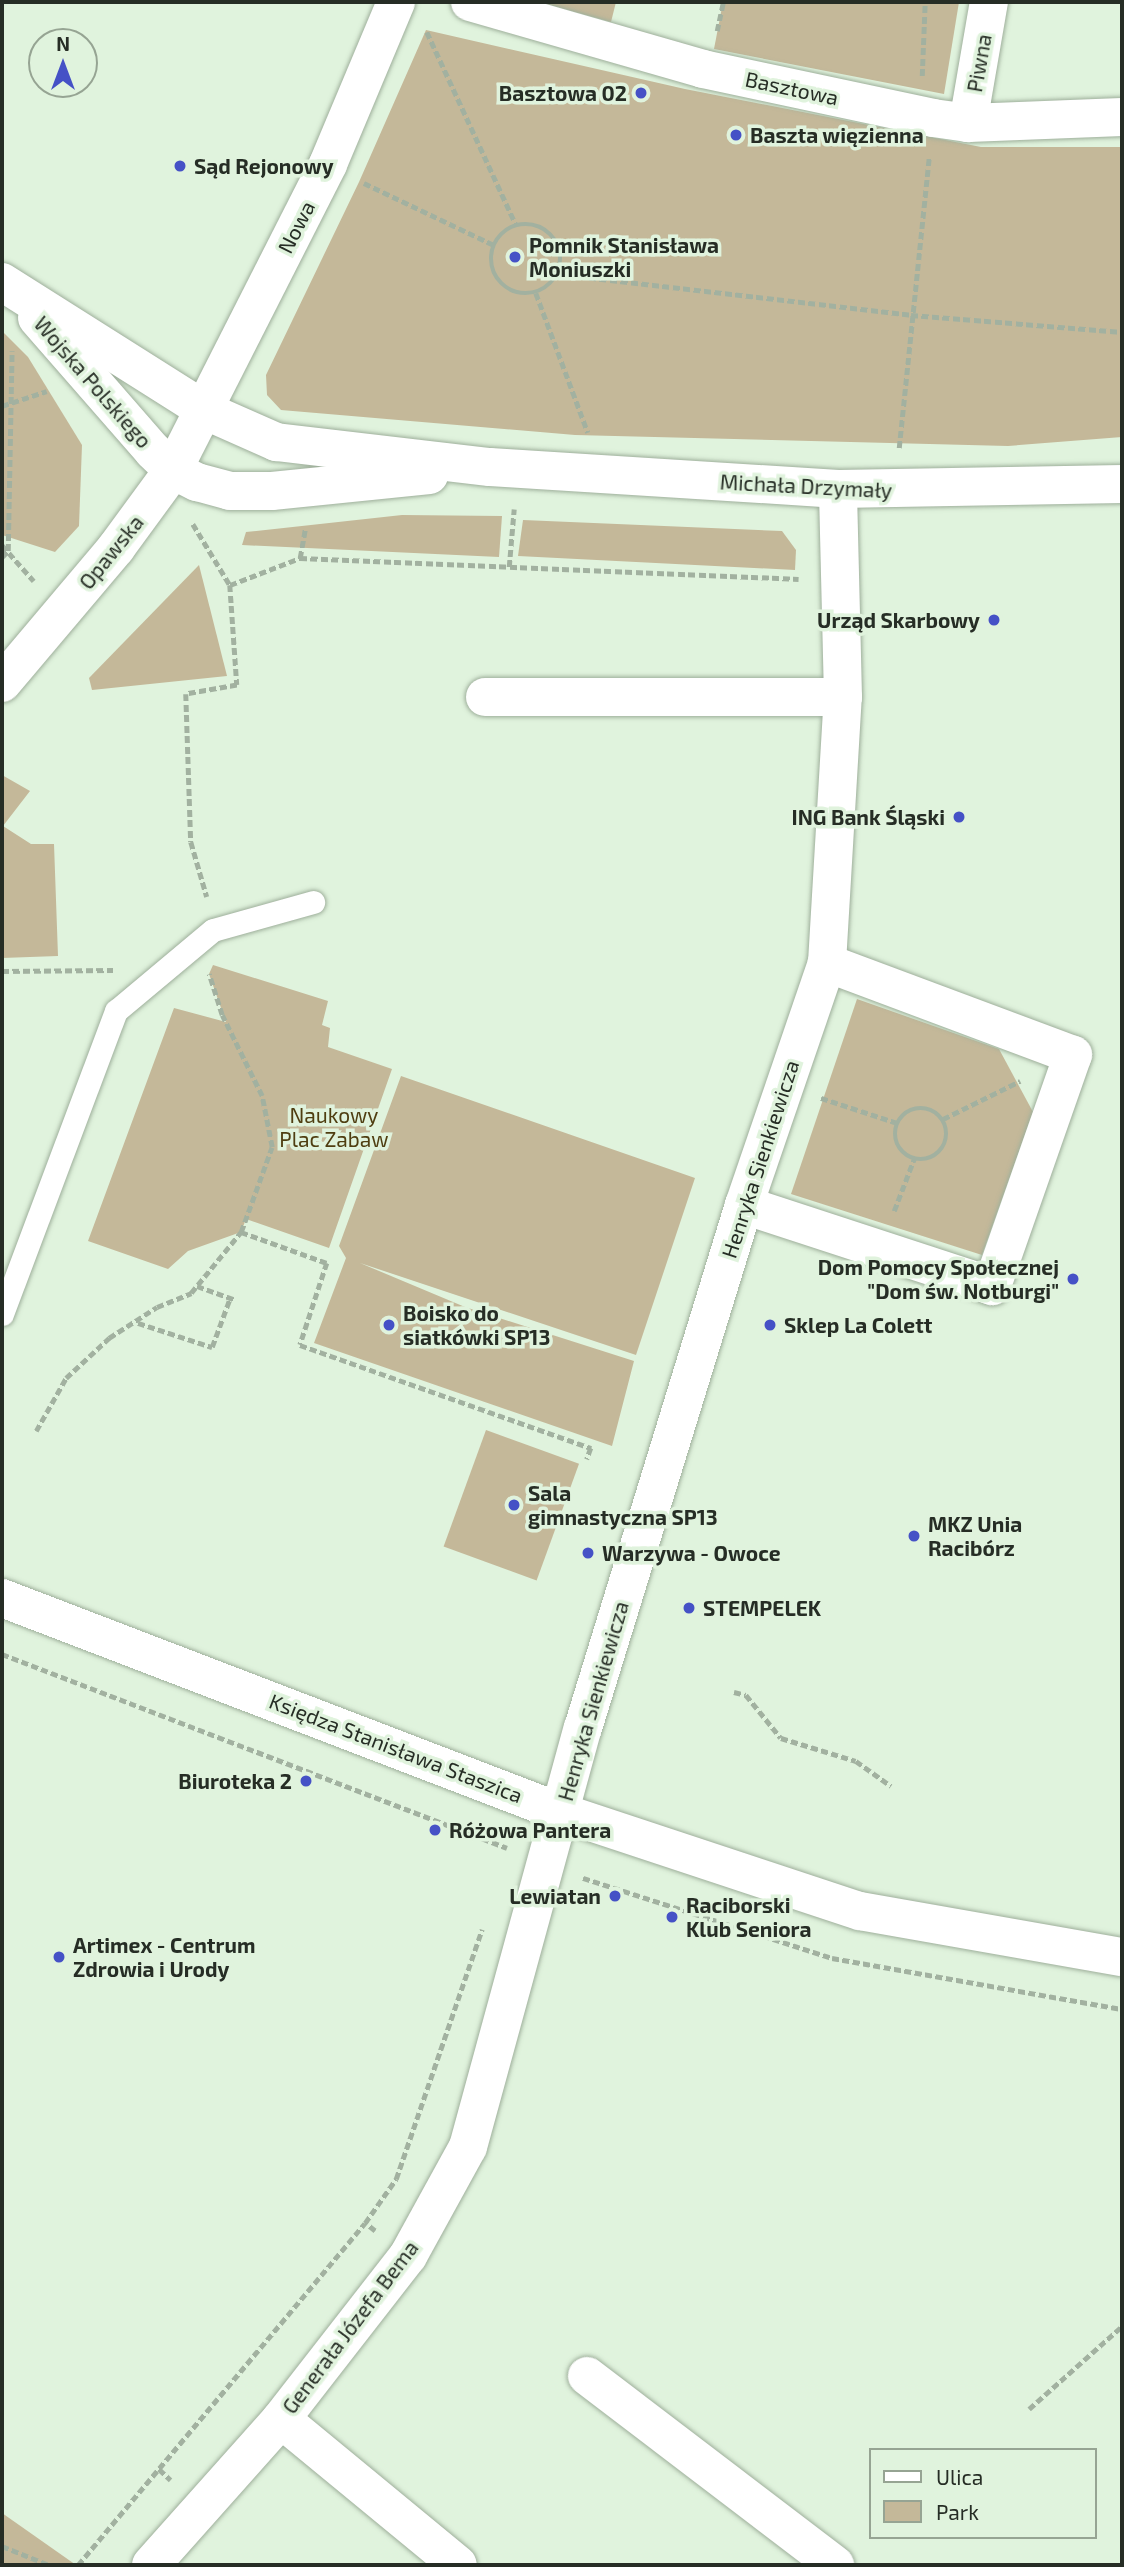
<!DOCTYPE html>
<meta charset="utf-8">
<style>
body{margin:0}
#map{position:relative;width:1124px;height:2567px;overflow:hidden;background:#e0f3dd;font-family:"Exo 2",sans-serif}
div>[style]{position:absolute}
.green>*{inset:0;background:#c4b899;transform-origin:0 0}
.path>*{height:4.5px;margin-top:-2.25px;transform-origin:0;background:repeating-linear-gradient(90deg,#a2b1a0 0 7px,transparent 0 10.5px)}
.path>.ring{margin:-2.25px;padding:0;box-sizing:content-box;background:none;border:4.5px solid #a2b1a0;border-radius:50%}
.roads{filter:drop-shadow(0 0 2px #9eaf9b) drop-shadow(0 0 2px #9eaf9b)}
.lane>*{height:23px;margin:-11.5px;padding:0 11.5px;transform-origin:11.5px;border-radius:11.5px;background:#fff}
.street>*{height:38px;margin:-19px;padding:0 19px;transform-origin:19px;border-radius:19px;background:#fff}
.dots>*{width:19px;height:19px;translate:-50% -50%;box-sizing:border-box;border:4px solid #e0f3dd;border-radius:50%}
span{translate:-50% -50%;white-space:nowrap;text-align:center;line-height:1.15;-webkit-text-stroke:7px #e0f3dd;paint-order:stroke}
.street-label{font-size:21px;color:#262d25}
.poi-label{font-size:21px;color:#262d25;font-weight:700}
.right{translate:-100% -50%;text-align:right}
.left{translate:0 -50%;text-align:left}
.park-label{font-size:21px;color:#4f3e11}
.frame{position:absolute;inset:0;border:4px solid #262d25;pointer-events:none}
.legend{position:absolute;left:869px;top:2448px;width:228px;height:91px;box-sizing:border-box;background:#e0f3dd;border:2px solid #96a493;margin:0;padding:9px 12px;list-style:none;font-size:21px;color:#262d25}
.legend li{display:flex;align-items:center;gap:14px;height:35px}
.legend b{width:35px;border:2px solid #96a493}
.north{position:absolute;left:28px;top:28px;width:70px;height:70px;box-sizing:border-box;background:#e0f3dd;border:2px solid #96a493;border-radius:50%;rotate:0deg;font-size:19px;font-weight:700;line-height:28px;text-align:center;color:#262d25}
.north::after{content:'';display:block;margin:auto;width:24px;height:32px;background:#4551c6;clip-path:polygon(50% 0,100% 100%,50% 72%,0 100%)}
</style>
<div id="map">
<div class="green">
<div style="clip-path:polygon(539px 2px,616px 2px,611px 22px)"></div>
<div style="clip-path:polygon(723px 2px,959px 2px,944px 94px,714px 49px)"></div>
<div style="clip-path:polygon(426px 30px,685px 89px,981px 147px,1122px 147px,1122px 437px,1008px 446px,575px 435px,281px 410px,267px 395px,266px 375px,359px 182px)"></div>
<div style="clip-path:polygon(2px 331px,28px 357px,82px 445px,79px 526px,55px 552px,2px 535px)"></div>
<div style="clip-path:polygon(402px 515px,502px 516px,499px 557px,242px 545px,246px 532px)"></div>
<div style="clip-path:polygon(523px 520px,782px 531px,796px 550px,795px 570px,518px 556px)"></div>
<div style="clip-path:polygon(199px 565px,227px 676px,92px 690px,89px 678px)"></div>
<div style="clip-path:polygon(2px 775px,30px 791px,3px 826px,31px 844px,54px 844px,58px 956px,2px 958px)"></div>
<div style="clip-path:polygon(213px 965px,328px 1001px,322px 1025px,330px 1028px,328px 1047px,392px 1069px,329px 1248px,246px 1219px,241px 1232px,188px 1251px,168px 1269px,88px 1241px,174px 1008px,226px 1022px,209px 974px)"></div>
<div style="clip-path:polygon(857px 999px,999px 1049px,1033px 1112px,982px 1255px,791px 1194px)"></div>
<div style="clip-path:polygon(401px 1076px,695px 1178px,636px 1355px,360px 1263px,465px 1307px,634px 1361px,612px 1446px,314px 1343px,346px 1258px,339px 1246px)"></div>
<div style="left:486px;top:1430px;width:99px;height:124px;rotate:20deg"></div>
<div style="clip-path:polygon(2px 2513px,76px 2565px,2px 2565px)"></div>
</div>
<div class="path">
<div style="left:717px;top:31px;width:30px;rotate:-78deg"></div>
<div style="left:427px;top:32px;width:213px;rotate:65.2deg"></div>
<div style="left:922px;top:76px;width:74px;rotate:-87.7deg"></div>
<div style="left:364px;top:183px;width:144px;rotate:25.5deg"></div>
<div class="ring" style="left:491px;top:224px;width:65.5px;height:65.5px"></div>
<div style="left:558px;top:274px;width:355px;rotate:6.6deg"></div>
<div style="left:911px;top:315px;width:212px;rotate:4.6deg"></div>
<div style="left:536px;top:293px;width:149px;rotate:69.6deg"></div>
<div style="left:2px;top:406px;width:47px;rotate:-18.4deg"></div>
<div style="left:899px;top:448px;width:293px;rotate:-84.1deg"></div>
<div style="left:193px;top:524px;width:71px;rotate:58.8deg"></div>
<div style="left:230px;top:585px;width:100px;rotate:86deg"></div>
<div style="left:237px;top:685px;width:52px;rotate:170deg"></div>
<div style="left:186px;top:694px;width:148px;rotate:88.1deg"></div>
<div style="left:191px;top:842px;width:57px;rotate:73.8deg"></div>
<div style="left:2px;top:545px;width:48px;rotate:48.4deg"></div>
<div style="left:2px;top:557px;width:8px;rotate:-45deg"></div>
<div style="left:8px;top:551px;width:200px;rotate:-88.9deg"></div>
<div style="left:300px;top:558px;width:499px;rotate:2.4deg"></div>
<div style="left:509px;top:567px;width:58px;rotate:-85.1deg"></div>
<div style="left:230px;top:585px;width:75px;rotate:-21.1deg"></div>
<div style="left:300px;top:558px;width:29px;rotate:-80deg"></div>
<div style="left:2px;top:971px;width:111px;rotate:-0.5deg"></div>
<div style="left:821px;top:1098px;width:80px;rotate:18.2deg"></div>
<div class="ring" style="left:895px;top:1108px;width:47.5px;height:47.5px"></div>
<div style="left:943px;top:1119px;width:86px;rotate:-26.3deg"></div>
<div style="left:894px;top:1211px;width:56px;rotate:-69deg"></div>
<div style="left:241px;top:1232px;width:91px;rotate:19.8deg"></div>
<div style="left:327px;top:1263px;width:86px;rotate:108.2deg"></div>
<div style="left:300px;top:1345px;width:309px;rotate:19.5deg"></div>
<div style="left:591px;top:1448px;width:12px;rotate:110deg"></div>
<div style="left:197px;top:1286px;width:41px;rotate:19.7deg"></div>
<div style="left:138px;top:1323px;width:78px;rotate:18deg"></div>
<div style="left:212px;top:1347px;width:52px;rotate:-69.8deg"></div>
<div style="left:36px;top:1431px;width:61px;rotate:-60.5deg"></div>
<div style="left:66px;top:1378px;width:59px;rotate:-42.9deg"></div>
<div style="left:109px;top:1338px;width:57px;rotate:-32.9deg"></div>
<div style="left:157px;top:1307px;width:37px;rotate:-22deg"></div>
<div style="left:191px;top:1293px;width:79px;rotate:-50.7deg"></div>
<div style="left:241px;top:1232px;width:90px;rotate:-70deg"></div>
<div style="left:272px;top:1147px;width:52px;rotate:-101.1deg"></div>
<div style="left:262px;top:1096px;width:90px;rotate:-116.3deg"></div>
<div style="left:222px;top:1015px;width:43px;rotate:-107.6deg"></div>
<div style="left:2px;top:1654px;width:541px;rotate:21.01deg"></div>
<div style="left:734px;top:1692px;width:12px;rotate:14deg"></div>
<div style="left:746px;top:1695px;width:55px;rotate:50.9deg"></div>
<div style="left:781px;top:1738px;width:78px;rotate:17deg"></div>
<div style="left:856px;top:1761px;width:43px;rotate:35.5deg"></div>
<div style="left:583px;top:1878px;width:262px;rotate:17.8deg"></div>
<div style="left:832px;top:1958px;width:294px;rotate:10deg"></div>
<div style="left:375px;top:2231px;width:13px;rotate:-141deg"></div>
<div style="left:365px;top:2223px;width:54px;rotate:-54.8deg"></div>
<div style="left:396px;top:2179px;width:264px;rotate:-71deg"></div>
<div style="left:1029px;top:2409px;width:125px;rotate:-41.7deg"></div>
<div style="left:159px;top:2469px;width:16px;rotate:43deg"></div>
<div style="left:2px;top:2546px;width:51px;rotate:22deg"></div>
<div style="left:78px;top:2565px;width:446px;rotate:-50deg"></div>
</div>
<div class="roads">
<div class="lane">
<div style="left:2px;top:1314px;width:324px;rotate:-69.4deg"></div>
<div style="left:116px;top:1011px;width:126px;rotate:-39.9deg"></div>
<div style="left:213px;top:930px;width:104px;rotate:-15.6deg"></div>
</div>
<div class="street">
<div style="left:470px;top:2px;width:242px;rotate:16deg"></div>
<div style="left:703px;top:69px;width:235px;rotate:12deg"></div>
<div style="left:933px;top:118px;width:35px;rotate:8deg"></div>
<div style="left:968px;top:123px;width:154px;rotate:-2.2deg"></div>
<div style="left:968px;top:123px;width:123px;rotate:-80.2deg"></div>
<div style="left:2px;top:282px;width:241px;rotate:32.3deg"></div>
<div style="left:206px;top:411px;width:77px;rotate:23.9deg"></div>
<div style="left:276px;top:442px;width:215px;rotate:6.7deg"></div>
<div style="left:490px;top:467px;width:349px;rotate:3.6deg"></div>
<div style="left:838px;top:489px;width:284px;rotate:-1deg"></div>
<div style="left:37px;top:318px;width:176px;rotate:48.9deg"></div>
<div style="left:153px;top:451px;width:28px;rotate:44deg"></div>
<div style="left:173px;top:470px;width:27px;rotate:27deg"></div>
<div style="left:197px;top:482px;width:34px;rotate:15deg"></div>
<div style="left:230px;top:491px;width:42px"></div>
<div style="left:272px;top:491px;width:158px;rotate:-5.8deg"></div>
<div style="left:2px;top:683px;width:177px;rotate:-49.8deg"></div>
<div style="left:116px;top:548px;width:97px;rotate:-53.8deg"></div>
<div style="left:173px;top:470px;width:343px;rotate:-63.1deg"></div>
<div style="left:328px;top:164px;width:176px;rotate:-67.2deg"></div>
<div style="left:485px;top:697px;width:358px"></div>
<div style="left:744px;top:1205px;width:261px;rotate:18.1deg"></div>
<div style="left:992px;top:1286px;width:245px;rotate:-70.7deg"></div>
<div style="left:1073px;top:1055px;width:263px;rotate:-159.5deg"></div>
<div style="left:2px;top:1598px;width:598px;rotate:20.98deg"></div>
<div style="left:560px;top:1812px;width:316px;rotate:18.3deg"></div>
<div style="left:860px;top:1911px;width:266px;rotate:10deg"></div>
<div style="left:587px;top:2376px;width:312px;rotate:37.3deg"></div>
<div style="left:281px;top:2419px;width:229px;rotate:39.5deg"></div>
<div style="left:151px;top:2565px;width:195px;rotate:-48.3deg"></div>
<div style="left:281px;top:2419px;width:207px;rotate:-52.1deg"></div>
<div style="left:408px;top:2256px;width:124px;rotate:-61.2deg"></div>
<div style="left:468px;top:2147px;width:434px;rotate:-74.7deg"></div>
<div style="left:583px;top:1728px;width:547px;rotate:-72.89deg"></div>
<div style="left:744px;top:1205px;width:256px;rotate:-71.1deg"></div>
<div style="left:827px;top:963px;width:266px;rotate:-86.6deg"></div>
<div style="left:843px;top:697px;width:208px;rotate:-91.4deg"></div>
</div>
</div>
<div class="dots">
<div style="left:641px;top:93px;background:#4551c6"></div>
<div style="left:736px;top:135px;background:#4551c6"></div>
<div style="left:180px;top:166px;background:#4551c6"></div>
<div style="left:515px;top:257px;background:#4551c6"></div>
<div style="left:994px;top:620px;background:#4551c6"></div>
<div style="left:959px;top:817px;background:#4551c6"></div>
<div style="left:1073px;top:1279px;background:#4551c6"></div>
<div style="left:389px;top:1325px;background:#4551c6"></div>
<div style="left:770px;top:1325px;background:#4551c6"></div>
<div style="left:514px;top:1505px;background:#4551c6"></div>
<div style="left:914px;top:1536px;background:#4551c6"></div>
<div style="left:588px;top:1553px;background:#4551c6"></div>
<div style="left:689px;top:1608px;background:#4551c6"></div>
<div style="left:306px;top:1781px;background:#4551c6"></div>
<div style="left:435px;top:1830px;background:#4551c6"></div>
<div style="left:615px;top:1896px;background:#4551c6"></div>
<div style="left:672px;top:1917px;background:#4551c6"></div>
<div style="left:59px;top:1957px;background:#4551c6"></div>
</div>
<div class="street-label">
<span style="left:979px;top:63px;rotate:-80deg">Piwna</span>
<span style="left:792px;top:88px;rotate:12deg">Basztowa</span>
<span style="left:296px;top:227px;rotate:-63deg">Nowa</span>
<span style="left:93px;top:382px;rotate:49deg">Wojska Polskiego</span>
<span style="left:806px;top:486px;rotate:3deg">Michała Drzymały</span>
<span style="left:111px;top:552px;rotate:-51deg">Opawska</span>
<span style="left:760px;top:1159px;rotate:-72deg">Henryka Sienkiewicza</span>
<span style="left:593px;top:1701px;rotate:-74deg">Henryka Sienkiewicza</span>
<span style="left:396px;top:1748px;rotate:21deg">Księdza Stanisława Staszica</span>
<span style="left:350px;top:2327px;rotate:-53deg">Generała Józefa Bema</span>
</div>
<div class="poi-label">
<span class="right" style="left:627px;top:93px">Basztowa 02</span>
<span class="left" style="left:750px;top:135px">Baszta więzienna</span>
<span class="left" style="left:194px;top:166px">Sąd Rejonowy</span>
<span class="left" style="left:529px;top:257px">Pomnik Stanisława<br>Moniuszki</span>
<span class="right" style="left:980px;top:620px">Urząd Skarbowy</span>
<span class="right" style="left:945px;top:817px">ING Bank Śląski</span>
<span class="right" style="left:1059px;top:1279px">Dom Pomocy Społecznej<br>"Dom św. Notburgi"</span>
<span class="left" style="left:403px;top:1325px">Boisko do<br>siatkówki SP13</span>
<span class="left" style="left:784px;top:1325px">Sklep La Colett</span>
<span class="left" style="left:528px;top:1505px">Sala<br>gimnastyczna SP13</span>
<span class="left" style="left:928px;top:1536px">MKZ Unia<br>Racibórz</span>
<span class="left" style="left:602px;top:1553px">Warzywa - Owoce</span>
<span class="left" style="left:703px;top:1608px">STEMPELEK</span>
<span class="right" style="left:292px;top:1781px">Biuroteka 2</span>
<span class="left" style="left:449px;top:1830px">Różowa Pantera</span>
<span class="right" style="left:601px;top:1896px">Lewiatan</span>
<span class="left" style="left:686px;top:1917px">Raciborski<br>Klub Seniora</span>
<span class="left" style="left:73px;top:1957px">Artimex - Centrum<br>Zdrowia i Urody</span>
</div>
<div class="park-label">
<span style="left:334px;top:1127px">Naukowy<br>Plac Zabaw</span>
</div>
<div class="frame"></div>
<ul class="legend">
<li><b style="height:9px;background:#fff"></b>Ulica</li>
<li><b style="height:19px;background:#c4b899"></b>Park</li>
</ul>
<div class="north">N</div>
</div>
